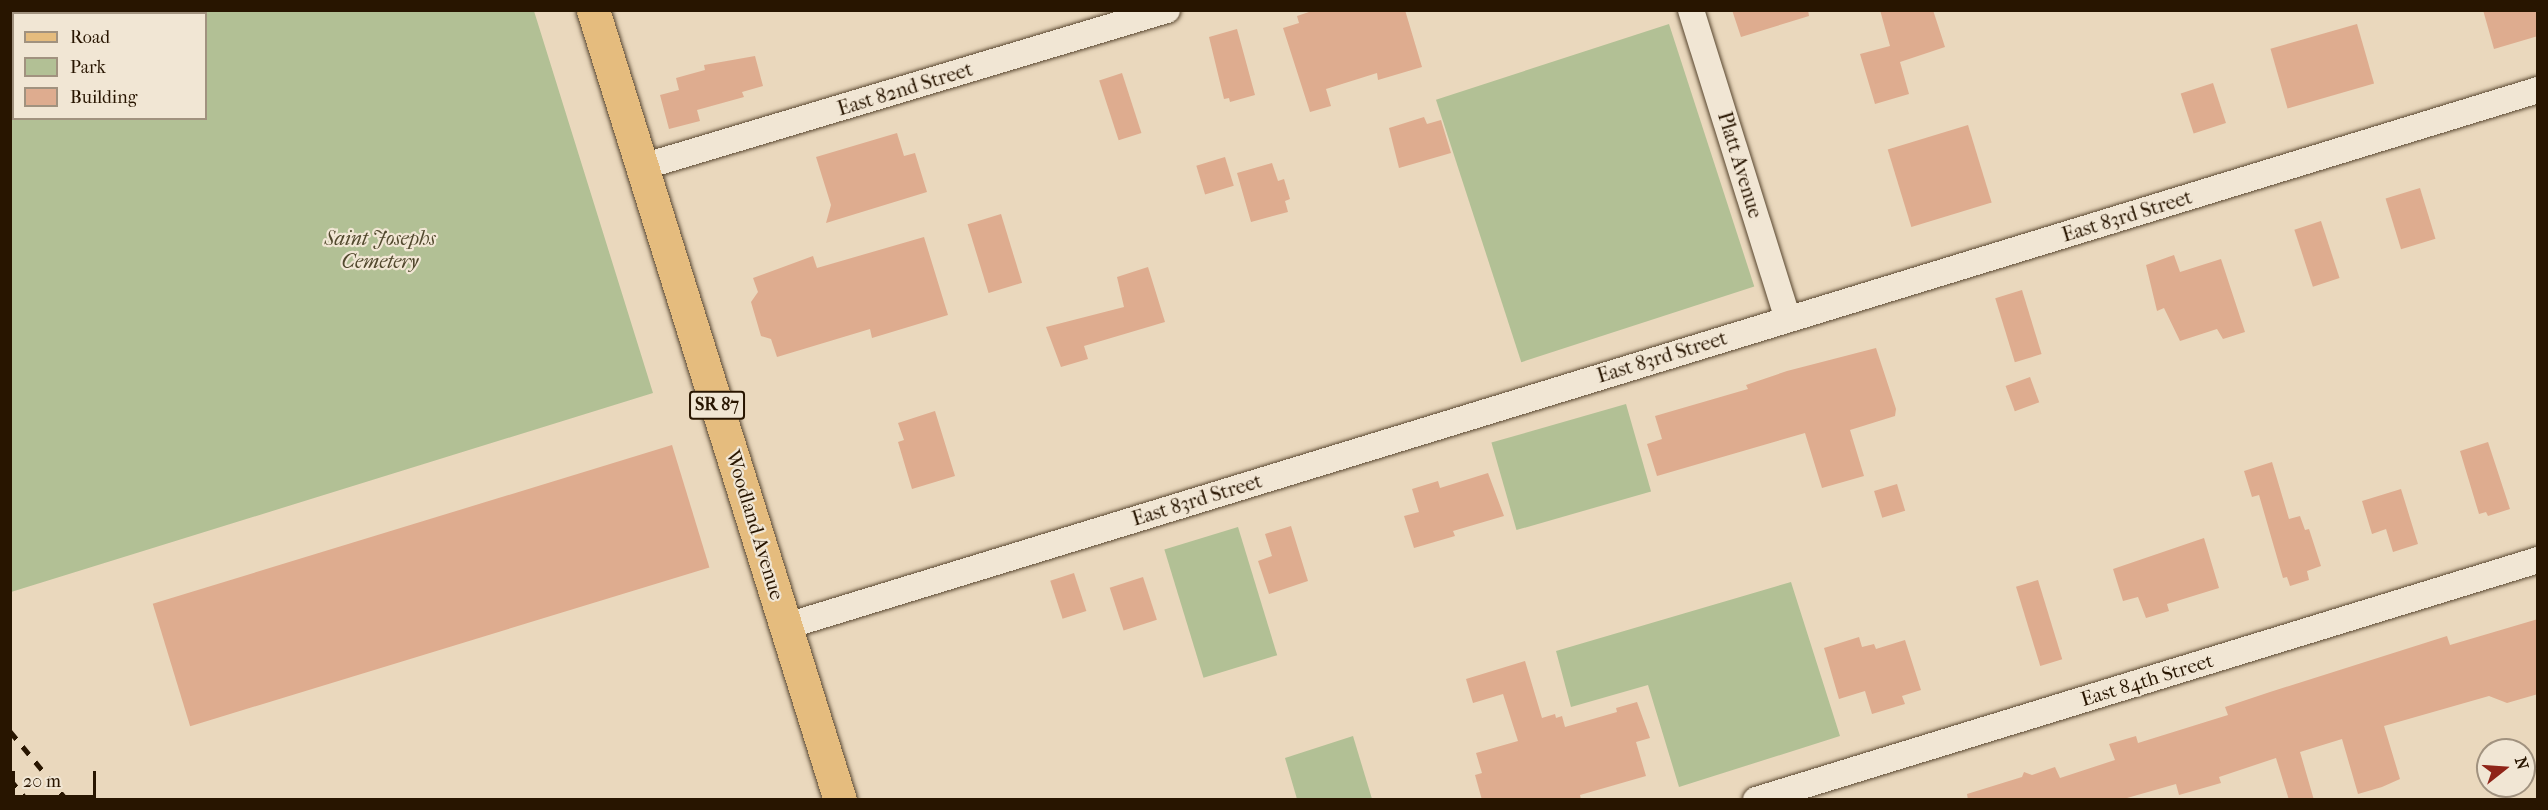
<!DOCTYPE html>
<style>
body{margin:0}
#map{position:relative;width:2548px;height:810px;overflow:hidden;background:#ead8bd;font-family:"IM FELL French Canon",serif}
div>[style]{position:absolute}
.green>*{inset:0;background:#b2c095;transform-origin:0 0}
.building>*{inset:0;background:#deac8f;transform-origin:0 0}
.roads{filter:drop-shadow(0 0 2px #58462f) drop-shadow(0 0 2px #58462f)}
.minor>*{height:26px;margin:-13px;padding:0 13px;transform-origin:13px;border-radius:13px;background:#f1e6d4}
.primary>*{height:33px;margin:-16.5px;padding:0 16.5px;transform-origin:16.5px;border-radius:16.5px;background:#e5bc7e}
.rail>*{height:4.5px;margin-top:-2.25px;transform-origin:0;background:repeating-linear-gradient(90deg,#281500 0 10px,transparent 0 20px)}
span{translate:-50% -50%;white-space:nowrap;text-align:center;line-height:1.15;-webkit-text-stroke:4.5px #f1e6d4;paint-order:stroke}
.shield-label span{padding:2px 4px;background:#f1e6d4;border:2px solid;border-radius:4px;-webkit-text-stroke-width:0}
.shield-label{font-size:18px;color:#281500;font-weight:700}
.street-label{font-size:20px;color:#281500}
.park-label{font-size:20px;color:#51482d;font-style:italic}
.frame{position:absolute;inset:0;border:12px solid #281500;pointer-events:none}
.legend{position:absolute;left:12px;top:12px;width:195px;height:108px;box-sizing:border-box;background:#f1e6d4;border:2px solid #a1927f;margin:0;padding:8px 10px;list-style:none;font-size:18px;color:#281500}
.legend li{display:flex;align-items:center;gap:12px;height:30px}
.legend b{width:30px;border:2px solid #a1927f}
.north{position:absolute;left:2476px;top:738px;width:60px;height:60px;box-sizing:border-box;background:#f1e6d4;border:2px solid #a1927f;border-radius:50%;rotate:73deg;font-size:16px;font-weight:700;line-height:24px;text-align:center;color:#281500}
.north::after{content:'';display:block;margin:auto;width:21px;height:27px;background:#8f2418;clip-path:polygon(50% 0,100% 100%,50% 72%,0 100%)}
.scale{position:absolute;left:12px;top:771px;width:84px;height:27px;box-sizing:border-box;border:3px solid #281500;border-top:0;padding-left:8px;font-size:18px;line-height:21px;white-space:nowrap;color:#281500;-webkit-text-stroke:4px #f1e6d4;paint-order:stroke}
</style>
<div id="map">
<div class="green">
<div style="clip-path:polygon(evenodd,11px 10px,534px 11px,653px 393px,11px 592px,11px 10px,14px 14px,206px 14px,206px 118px,14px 118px,14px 14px)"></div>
<div style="left:1669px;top:24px;width:276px;height:245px;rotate:72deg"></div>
<div style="left:1626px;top:404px;width:91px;height:140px;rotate:74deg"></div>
<div style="left:1238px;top:527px;width:134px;height:77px;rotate:73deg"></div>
<div style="clip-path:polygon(1791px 582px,1840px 736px,1679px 787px,1648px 685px,1571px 707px,1556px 651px)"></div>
<div style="clip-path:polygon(1353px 736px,1372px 799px,1297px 799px,1285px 758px)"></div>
</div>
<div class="building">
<div style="clip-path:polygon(1315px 10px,1405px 10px,1422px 67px,1378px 80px,1377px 73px,1326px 89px,1331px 106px,1310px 112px,1283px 28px,1299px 23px,1297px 16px)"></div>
<div style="clip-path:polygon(1732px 10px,1808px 10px,1809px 16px,1741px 37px)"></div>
<div style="clip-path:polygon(1880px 10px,1933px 10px,1945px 47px,1900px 62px,1909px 94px,1875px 104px,1860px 54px,1890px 46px)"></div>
<div style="clip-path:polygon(2483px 10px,2538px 10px,2538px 36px,2494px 49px)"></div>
<div style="left:2357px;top:24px;width:62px;height:90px;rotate:74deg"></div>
<div style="clip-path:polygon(1237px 29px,1255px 95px,1230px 102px,1229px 98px,1224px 99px,1209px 37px)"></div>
<div style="clip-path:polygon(755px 56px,763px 86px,742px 92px,744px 97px,697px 110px,700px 121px,669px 129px,660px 95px,679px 90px,676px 78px,705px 70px,704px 65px)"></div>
<div style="left:1122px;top:73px;width:63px;height:24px;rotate:72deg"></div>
<div style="left:2213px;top:83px;width:42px;height:34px;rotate:72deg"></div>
<div style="clip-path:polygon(1424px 117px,1427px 124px,1441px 120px,1451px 153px,1399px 168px,1389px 128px)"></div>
<div style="left:1968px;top:125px;width:81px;height:84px;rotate:73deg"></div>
<div style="clip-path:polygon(897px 133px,904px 156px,915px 153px,927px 192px,826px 223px,831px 205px,816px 157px)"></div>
<div style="left:1225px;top:157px;width:30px;height:30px;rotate:73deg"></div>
<div style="clip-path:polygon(1272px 163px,1278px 181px,1284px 179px,1290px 199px,1285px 201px,1288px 212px,1251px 222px,1237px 173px)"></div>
<div style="left:2420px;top:188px;width:53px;height:36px;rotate:73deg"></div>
<div style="left:1001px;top:214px;width:72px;height:35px;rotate:73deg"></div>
<div style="left:2321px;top:221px;width:60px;height:28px;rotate:72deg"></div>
<div style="clip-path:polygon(924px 237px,948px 315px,872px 338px,870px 329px,777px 357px,771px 339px,761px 336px,751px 302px,758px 292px,753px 278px,813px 256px,817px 268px)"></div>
<div style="clip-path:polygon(2174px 255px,2180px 272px,2221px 259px,2245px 332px,2223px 339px,2217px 329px,2180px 341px,2164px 308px,2157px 311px,2146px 265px)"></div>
<div style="clip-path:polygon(1148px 267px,1165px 322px,1084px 346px,1088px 359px,1061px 367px,1046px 327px,1124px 307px,1117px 277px)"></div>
<div style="left:2022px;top:290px;width:67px;height:28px;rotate:73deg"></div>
<div style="clip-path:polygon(1876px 348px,1896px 409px,1895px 416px,1850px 430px,1864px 476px,1822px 488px,1805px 433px,1657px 476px,1647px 444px,1662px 439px,1655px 416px,1748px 389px,1746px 385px,1787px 371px)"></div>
<div style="left:2030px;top:377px;width:27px;height:26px;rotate:70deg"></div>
<div style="clip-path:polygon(935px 411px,955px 476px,912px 489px,898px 442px,904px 440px,898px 423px)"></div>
<div style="clip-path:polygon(2488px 442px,2510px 509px,2488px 516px,2486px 512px,2479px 514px,2460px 451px)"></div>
<div style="left:672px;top:445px;width:128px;height:543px;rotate:73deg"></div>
<div style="clip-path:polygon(2272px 462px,2289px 519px,2300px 516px,2305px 530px,2309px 529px,2321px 566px,2307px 571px,2309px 580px,2290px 586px,2287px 577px,2283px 578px,2259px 495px,2252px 497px,2244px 471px)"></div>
<div style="clip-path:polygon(1488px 473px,1504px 516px,1453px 531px,1455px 536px,1414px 548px,1404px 516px,1419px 512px,1412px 489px,1438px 481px,1440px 488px)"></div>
<div style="left:1897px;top:484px;width:28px;height:24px;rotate:73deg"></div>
<div style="clip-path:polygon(2401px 489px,2418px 544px,2393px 552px,2386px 529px,2372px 534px,2362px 501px)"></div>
<div style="clip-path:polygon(1291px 526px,1308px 581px,1269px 594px,1258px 561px,1272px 556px,1265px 534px)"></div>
<div style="clip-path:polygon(2204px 538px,2219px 588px,2167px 604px,2169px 611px,2146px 618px,2138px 597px,2123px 601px,2113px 569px)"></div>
<div style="left:1074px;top:573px;width:40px;height:25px;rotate:72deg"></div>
<div style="left:1143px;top:577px;width:45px;height:35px;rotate:72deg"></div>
<div style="left:2038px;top:580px;width:83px;height:23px;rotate:73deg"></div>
<div style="clip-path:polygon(2538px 619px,2538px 694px,2507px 703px,2489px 696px,2384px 726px,2400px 779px,2382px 787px,2358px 794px,2342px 739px,2300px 752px,2314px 800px,2289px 800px,2276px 758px,2219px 777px,2221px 783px,2179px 795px,2176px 784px,2120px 800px,1968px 800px,1967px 794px,2022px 777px,2024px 772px,2032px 775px,2055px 767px,2060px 778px,2115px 760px,2109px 744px,2136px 736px,2138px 743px,2228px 715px,2225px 707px,2270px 692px,2447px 636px,2450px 645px)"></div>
<div style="clip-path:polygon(1859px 637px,1862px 647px,1874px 644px,1876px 649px,1905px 640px,1921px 690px,1902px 696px,1905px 704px,1872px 714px,1865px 691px,1839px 699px,1824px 648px)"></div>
<div style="clip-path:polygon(1525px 661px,1542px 718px,1555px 714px,1556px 718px,1562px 716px,1565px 727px,1617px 712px,1616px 708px,1637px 702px,1650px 738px,1636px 742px,1646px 776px,1580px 795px,1581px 800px,1482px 800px,1475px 775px,1482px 773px,1476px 753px,1518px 741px,1503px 694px,1473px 703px,1466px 679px)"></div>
</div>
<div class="roads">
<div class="minor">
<div style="left:1691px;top:10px;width:324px;rotate:72.6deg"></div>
<div style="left:642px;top:167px;width:548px;rotate:-16.65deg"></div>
<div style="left:787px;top:626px;width:1831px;rotate:-17.02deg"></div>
<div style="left:1756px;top:800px;width:818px;rotate:-17.06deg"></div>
</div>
<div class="primary">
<div style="left:593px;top:10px;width:828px;rotate:72.64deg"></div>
</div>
</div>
<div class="rail">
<div style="left:10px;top:731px;width:89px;rotate:50.4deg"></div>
<div style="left:10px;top:779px;width:27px;rotate:51deg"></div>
</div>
<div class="shield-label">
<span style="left:717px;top:405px">SR 87</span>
</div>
<div class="street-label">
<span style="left:905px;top:89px;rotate:-17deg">East 82nd Street</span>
<span style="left:1740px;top:165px;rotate:73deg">Platt Avenue</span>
<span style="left:2127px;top:216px;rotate:-17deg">East 83rd Street</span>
<span style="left:1662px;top:357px;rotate:-17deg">East 83rd Street</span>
<span style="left:1197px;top:500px;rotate:-17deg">East 83rd Street</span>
<span style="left:755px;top:525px;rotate:73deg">Woodland Avenue</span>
<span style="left:2147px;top:680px;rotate:-17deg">East 84th Street</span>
</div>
<div class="park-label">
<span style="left:380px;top:250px">Saint Josephs<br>Cemetery</span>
</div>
<div class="frame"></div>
<ul class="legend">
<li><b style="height:8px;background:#e5bc7e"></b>Road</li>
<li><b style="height:16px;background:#b2c095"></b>Park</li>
<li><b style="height:16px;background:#deac8f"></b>Building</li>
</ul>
<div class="north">N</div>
<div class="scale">20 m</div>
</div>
